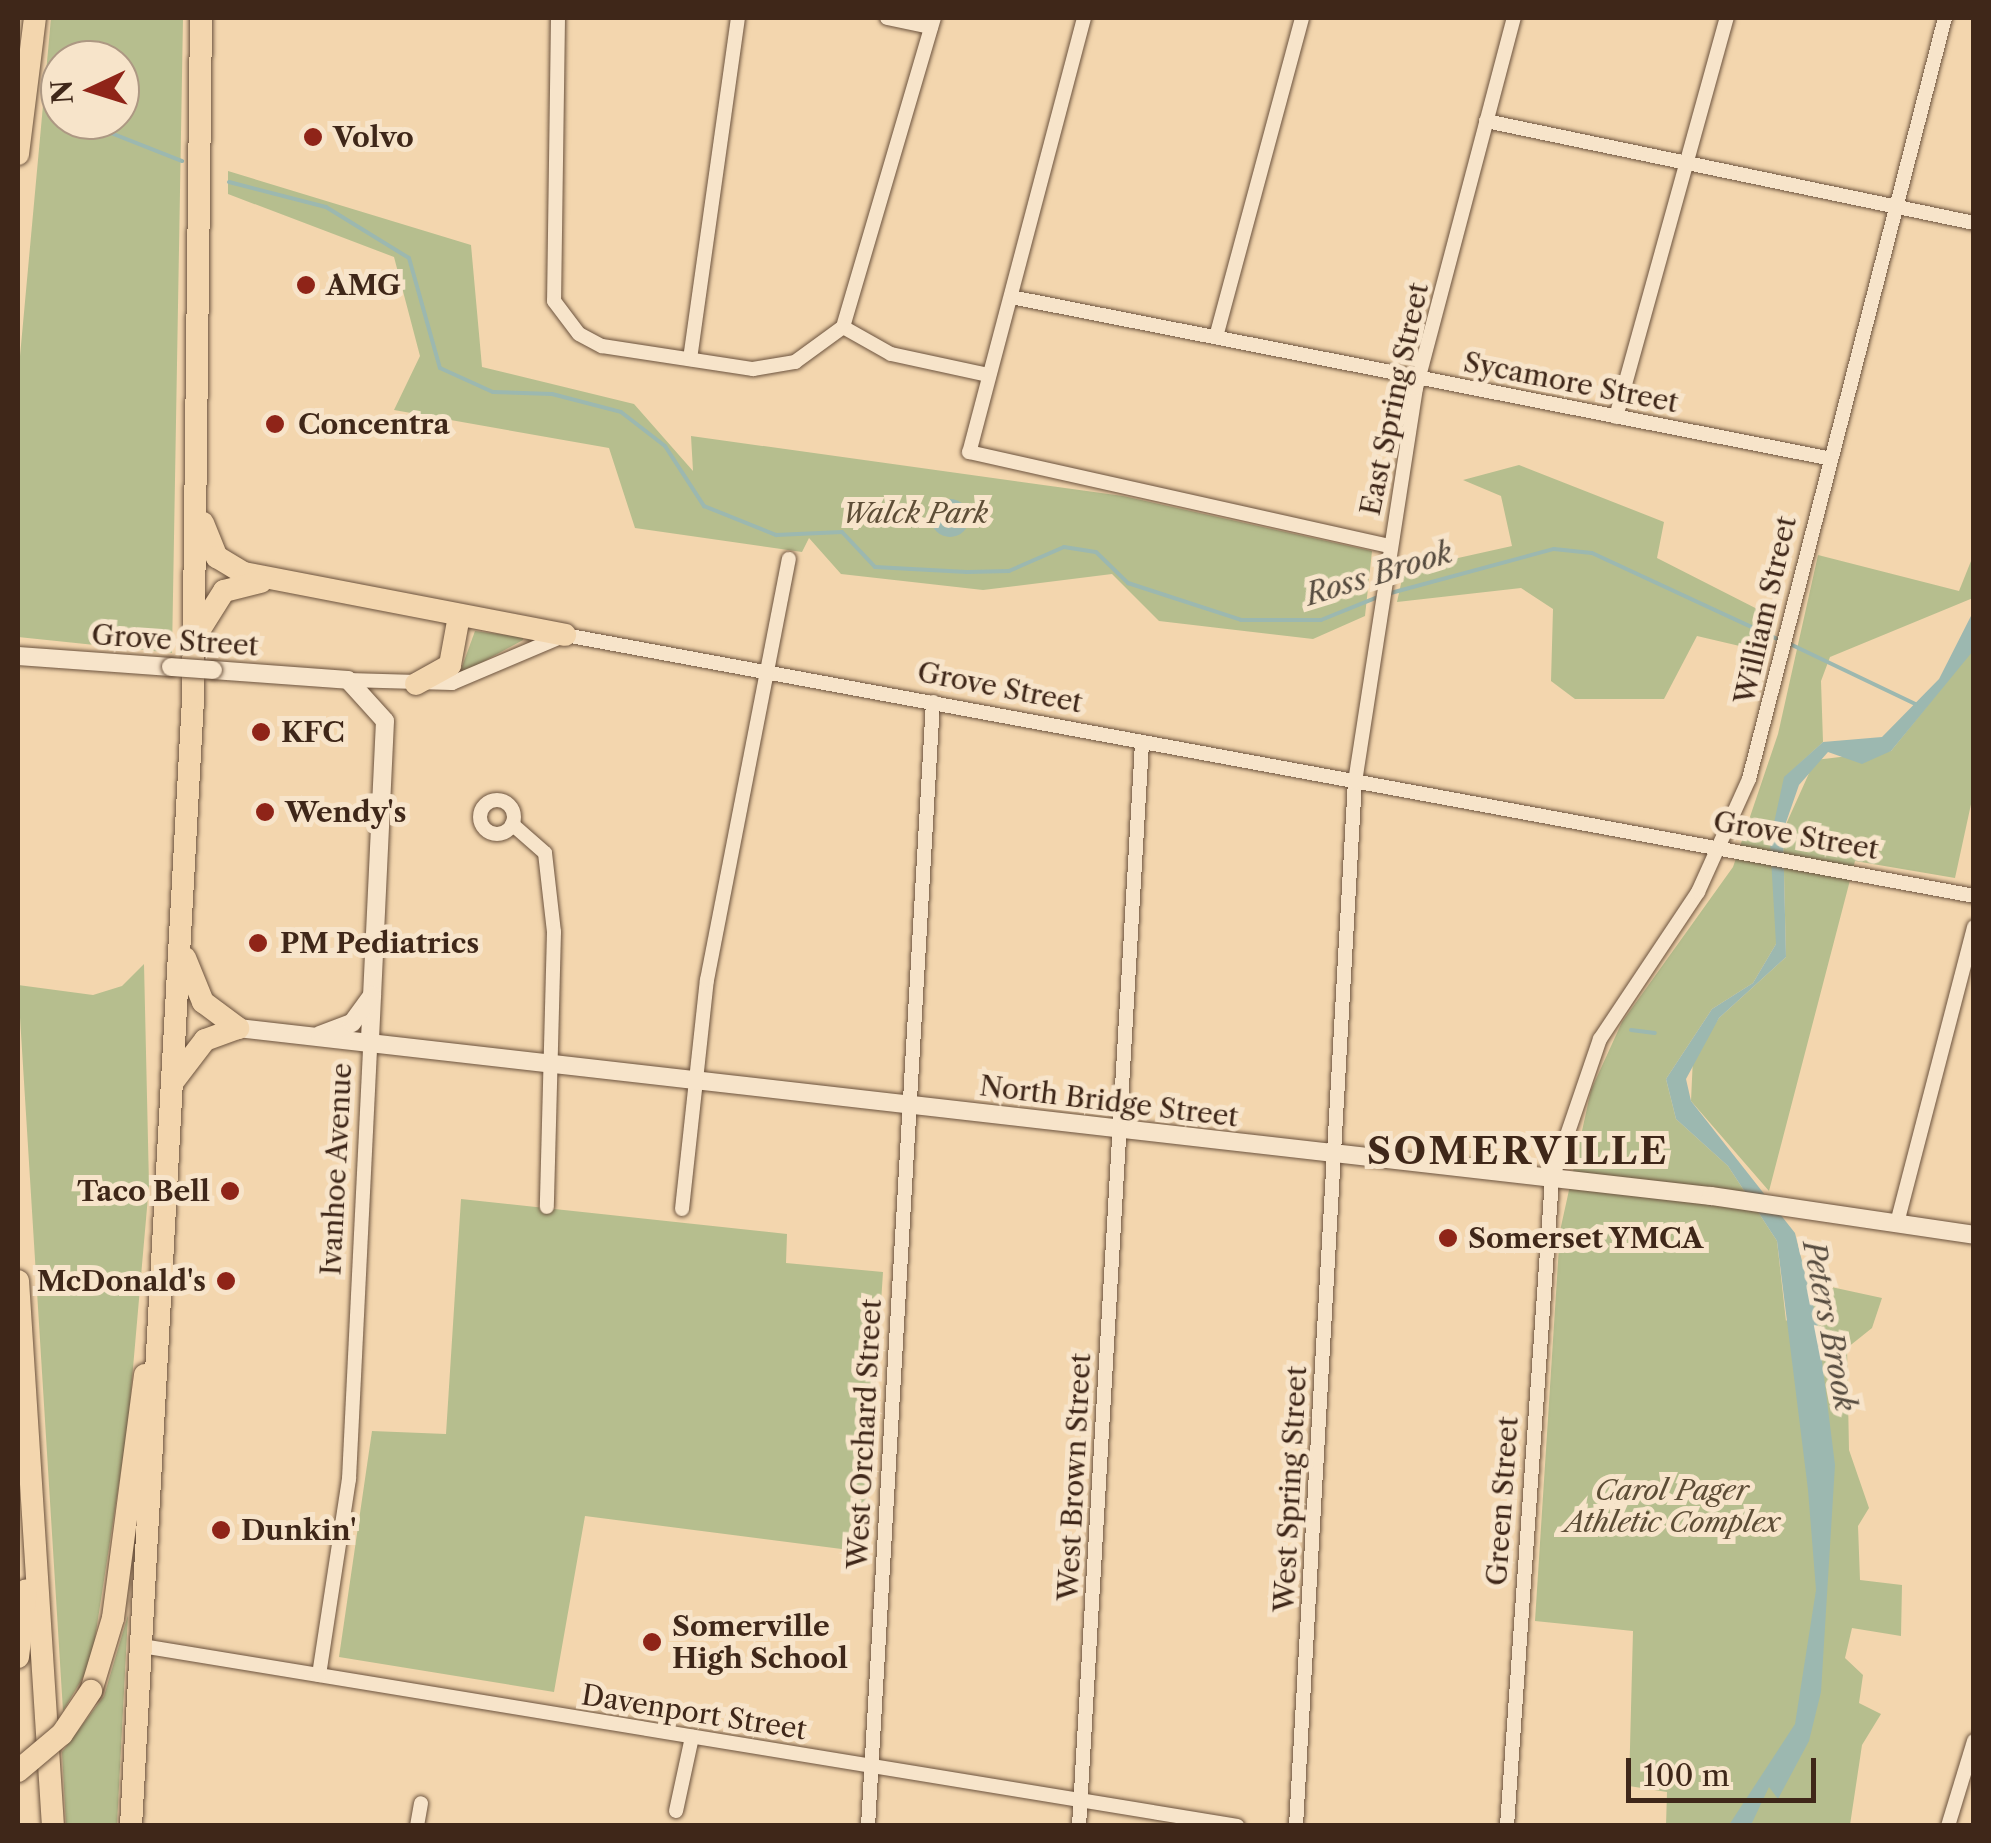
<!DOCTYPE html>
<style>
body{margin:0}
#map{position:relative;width:1991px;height:1843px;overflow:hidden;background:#f3d6ae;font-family:"Libre Caslon Text",serif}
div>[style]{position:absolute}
.green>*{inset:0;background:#b6be8e}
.water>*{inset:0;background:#9cb8b0}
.round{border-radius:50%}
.stream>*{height:4px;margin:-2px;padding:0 2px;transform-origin:2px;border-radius:2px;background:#9cb8b0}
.roads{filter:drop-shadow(0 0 2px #6c533e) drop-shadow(0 0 2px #6c533e)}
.minor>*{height:14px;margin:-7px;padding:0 7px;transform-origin:7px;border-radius:7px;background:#f7e4ca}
.minor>.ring{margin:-7px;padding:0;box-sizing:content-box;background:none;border:14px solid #f7e4ca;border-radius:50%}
.tertiary>*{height:18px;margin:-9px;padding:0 9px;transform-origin:9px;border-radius:9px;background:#f7e4ca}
.trunk>*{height:22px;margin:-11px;padding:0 11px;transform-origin:11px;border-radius:11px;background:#f3d6ae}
.bridges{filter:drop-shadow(0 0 2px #6c533e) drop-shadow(0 0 2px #6c533e)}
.tertiary-bridge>*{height:18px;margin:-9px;padding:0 9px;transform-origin:9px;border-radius:9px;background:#f7e4ca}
.trunk-bridge>*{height:22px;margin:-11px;padding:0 11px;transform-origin:11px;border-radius:11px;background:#f3d6ae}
.dots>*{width:28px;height:28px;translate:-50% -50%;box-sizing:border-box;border:5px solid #f7e4ca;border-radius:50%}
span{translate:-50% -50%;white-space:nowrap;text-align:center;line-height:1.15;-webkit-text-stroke:10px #f7e4ca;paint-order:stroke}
.poi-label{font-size:28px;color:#3f2719;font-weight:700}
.left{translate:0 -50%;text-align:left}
.right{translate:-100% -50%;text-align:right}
.street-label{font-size:28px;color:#3f2719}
.park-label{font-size:28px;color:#5d4d36;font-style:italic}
.water-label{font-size:30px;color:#564b3f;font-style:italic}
.district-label{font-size:38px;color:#3f2719;font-weight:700;letter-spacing:2.5px}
.frame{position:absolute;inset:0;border:20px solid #3f2719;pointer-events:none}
.north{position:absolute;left:40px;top:40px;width:100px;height:100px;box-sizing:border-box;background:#f7e4ca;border:2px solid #ad9883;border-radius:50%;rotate:266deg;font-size:28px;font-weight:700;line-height:40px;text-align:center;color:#3f2719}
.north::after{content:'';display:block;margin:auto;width:35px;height:45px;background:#8f2418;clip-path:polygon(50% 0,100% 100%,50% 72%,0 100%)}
.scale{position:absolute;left:1626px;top:1758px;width:190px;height:45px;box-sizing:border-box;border:5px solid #3f2719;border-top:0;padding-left:12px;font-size:30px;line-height:35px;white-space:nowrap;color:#3f2719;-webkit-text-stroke:8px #f7e4ca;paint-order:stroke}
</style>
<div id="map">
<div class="green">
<div style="clip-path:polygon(evenodd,51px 18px,183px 18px,172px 653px,18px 637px,18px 378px,51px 18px,60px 60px,120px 60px,120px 120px,60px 120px,60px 60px)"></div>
<div style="clip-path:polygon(228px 171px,471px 245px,482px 367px,634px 404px,693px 471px,691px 436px,1123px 496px,1372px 551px,1365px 616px,1313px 639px,1159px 621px,1112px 574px,983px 590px,841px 574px,809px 538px,802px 552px,635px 528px,609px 448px,394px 410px,420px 356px,394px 257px,228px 194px)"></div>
<div style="clip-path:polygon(1519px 465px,1664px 522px,1657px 558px,1771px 616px,1761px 651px,1697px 636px,1664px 699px,1575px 699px,1551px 681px,1553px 609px,1521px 588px,1397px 602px,1404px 570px,1512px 546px,1501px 496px,1463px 480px)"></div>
<div style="clip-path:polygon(1818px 555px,1959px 591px,1973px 556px,1973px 598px,1830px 657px,1821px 681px,1823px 742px,1785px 777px,1776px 944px,1753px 983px,1712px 1009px,1666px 1079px,1676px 1119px,1728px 1166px,1777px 1241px,1786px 1321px,1822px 1285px,1882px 1298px,1872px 1328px,1847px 1348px,1849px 1450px,1869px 1508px,1858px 1526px,1860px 1580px,1902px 1585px,1901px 1636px,1852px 1628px,1845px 1658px,1863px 1675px,1859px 1703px,1881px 1714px,1862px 1745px,1850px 1825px,1666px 1825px,1667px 1792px,1629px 1786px,1633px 1631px,1535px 1621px,1560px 1231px,1591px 1090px,1622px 1022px,1733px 867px,1778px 734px)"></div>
<div style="clip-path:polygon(475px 631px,523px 637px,523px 640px,459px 675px)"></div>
<div style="clip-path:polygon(1973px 649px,1973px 795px,1955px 878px,1855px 861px,1769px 1191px,1691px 1101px,1693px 1057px,1719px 1018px,1786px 957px,1783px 831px,1815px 760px,1891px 751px)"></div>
<div style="clip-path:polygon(144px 964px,149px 1185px,128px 1425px,91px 1664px,63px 1711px,18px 985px,93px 995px,122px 986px)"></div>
<div style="clip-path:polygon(461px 1199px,787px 1234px,786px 1263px,883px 1272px,865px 1552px,585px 1516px,554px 1692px,339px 1657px,372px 1431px,446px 1434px)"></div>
<div style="clip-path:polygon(128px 1615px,117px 1825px,66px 1825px,62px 1752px,104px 1696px)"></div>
</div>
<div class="water">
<div class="round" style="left:931px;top:499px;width:38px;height:38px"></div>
<div style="clip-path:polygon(1973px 612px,1973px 651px,1891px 751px,1862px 764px,1828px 752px,1799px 785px,1783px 831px,1786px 957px,1719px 1018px,1686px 1079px,1691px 1101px,1795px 1233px,1817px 1321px,1835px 1465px,1821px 1692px,1809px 1741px,1778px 1799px,1769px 1787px,1751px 1825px,1729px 1825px,1795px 1724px,1816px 1590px,1808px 1490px,1777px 1241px,1728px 1166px,1676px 1119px,1666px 1079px,1712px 1009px,1753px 983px,1776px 944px,1770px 841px,1784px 777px,1823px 742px,1882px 737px,1939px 679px)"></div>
</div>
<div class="stream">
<div style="left:42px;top:91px;width:28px;rotate:51deg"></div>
<div style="left:78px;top:120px;width:112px;rotate:21.5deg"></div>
<div style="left:229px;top:182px;width:100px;rotate:14.5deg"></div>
<div style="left:326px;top:207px;width:97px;rotate:31.6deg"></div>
<div style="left:409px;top:258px;width:114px;rotate:74.3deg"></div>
<div style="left:440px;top:368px;width:58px;rotate:24.4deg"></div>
<div style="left:493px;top:392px;width:59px;rotate:1.9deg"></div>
<div style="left:552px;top:394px;width:71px;rotate:14.6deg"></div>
<div style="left:621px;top:412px;width:56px;rotate:37.7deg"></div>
<div style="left:665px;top:446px;width:72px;rotate:57deg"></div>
<div style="left:704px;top:506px;width:78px;rotate:21.9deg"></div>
<div style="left:776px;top:535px;width:66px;rotate:-2.6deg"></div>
<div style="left:842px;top:532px;width:48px;rotate:46.7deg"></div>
<div style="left:875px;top:567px;width:92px;rotate:3.1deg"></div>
<div style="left:967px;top:572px;width:42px;rotate:-1.4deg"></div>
<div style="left:1009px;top:571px;width:60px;rotate:-23.6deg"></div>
<div style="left:1064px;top:547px;width:32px;rotate:9deg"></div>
<div style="left:1096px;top:552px;width:45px;rotate:44.1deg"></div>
<div style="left:1128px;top:583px;width:119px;rotate:18.1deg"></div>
<div style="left:1241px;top:620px;width:80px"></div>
<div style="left:1321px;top:620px;width:61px;rotate:-22deg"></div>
<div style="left:1387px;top:594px;width:173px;rotate:-15.1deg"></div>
<div style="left:1554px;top:549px;width:38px;rotate:6deg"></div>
<div style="left:1592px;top:553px;width:209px;rotate:24.9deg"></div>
<div style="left:1790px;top:644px;width:139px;rotate:25.6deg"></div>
<div style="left:1631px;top:1030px;width:24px;rotate:7deg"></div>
</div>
<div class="roads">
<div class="minor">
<div style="left:558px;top:18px;width:283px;rotate:90.8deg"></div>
<div style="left:554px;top:301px;width:41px;rotate:52.9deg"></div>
<div style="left:579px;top:334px;width:26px;rotate:28deg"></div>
<div style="left:602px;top:346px;width:153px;rotate:8.7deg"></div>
<div style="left:753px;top:369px;width:43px;rotate:-9.5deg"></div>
<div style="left:795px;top:362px;width:59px;rotate:-36.1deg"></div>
<div style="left:843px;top:327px;width:322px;rotate:-73.6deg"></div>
<div style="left:887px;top:18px;width:45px;rotate:11.6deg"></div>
<div style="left:1084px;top:18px;width:449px;rotate:104.8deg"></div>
<div style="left:969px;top:452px;width:431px;rotate:12.6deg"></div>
<div style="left:1486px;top:121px;width:499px;rotate:11.8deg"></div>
<div style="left:1011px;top:297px;width:832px;rotate:11.16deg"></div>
<div style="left:843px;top:327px;width:55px;rotate:29.4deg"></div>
<div style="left:891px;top:354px;width:99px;rotate:12.2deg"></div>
<div style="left:1216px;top:337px;width:330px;rotate:-74.9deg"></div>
<div style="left:690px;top:359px;width:344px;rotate:-82deg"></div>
<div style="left:1616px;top:417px;width:414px;rotate:-74.5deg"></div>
<div style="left:348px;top:680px;width:104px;rotate:1.7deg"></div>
<div style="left:452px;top:683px;width:123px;rotate:-23deg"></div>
<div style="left:565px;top:635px;width:1433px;rotate:10.49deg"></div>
<div class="ring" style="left:480px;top:800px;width:20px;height:20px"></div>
<div style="left:512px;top:824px;width:44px;rotate:41.3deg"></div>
<div style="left:545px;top:853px;width:80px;rotate:83.5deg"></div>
<div style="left:554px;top:932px;width:275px;rotate:91.5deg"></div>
<div style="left:682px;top:1209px;width:230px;rotate:-83.8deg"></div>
<div style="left:707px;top:980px;width:429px;rotate:-79deg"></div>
<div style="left:1897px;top:1223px;width:306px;rotate:-75.4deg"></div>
<div style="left:142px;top:1646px;width:1110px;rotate:9.33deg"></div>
<div style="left:319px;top:1675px;width:198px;rotate:-81.3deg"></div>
<div style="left:349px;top:1479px;width:435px;rotate:-87.2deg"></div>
<div style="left:676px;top:1811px;width:76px;rotate:-77.8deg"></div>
<div style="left:417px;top:1826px;width:23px;rotate:-80deg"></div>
<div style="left:868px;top:1826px;width:1126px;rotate:-86.69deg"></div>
<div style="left:1079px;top:1826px;width:1086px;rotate:-86.67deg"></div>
<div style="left:1296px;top:1826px;width:1046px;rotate:-86.77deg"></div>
<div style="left:1355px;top:782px;width:399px;rotate:-81.2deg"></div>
<div style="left:1416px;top:388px;width:383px;rotate:-75.2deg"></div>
<div style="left:1507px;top:1826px;width:649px;rotate:-86.02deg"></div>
<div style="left:1552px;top:1179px;width:148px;rotate:-71.1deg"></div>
<div style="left:1600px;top:1039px;width:177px;rotate:-56.3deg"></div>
<div style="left:1698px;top:892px;width:124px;rotate:-65.7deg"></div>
<div style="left:1749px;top:779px;width:786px;rotate:-75.56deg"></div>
<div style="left:1948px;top:1826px;width:89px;rotate:-73deg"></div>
</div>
<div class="tertiary">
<div style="left:18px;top:656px;width:153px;rotate:4.1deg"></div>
<div style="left:213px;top:670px;width:135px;rotate:4.2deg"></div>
<div style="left:348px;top:680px;width:55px;rotate:47.9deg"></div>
<div style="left:385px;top:721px;width:324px;rotate:92.7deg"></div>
<div style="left:238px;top:1028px;width:1483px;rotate:6.51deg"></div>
<div style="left:1711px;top:1196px;width:266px;rotate:8.4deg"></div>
<div style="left:320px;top:1035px;width:34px;rotate:-21deg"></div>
<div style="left:352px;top:1023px;width:34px;rotate:-54deg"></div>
</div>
<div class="trunk">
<div style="left:18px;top:154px;width:137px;rotate:-82.9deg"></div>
<div style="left:203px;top:523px;width:37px;rotate:68deg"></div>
<div style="left:217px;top:557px;width:31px;rotate:31deg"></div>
<div style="left:244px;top:573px;width:327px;rotate:10.9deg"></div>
<div style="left:200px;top:629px;width:45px;rotate:-57.7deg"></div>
<div style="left:224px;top:591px;width:38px;rotate:-14deg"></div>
<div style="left:416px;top:684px;width:39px;rotate:-29deg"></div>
<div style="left:450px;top:665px;width:50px;rotate:-79.6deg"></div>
<div style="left:185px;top:958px;width:48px;rotate:67.8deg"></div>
<div style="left:203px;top:1002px;width:44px;rotate:36.6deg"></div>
<div style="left:172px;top:1083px;width:54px;rotate:-52.5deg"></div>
<div style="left:205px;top:1040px;width:35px;rotate:-20deg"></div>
<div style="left:18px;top:1281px;width:546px;rotate:86.33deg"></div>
<div style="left:18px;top:1657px;width:67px;rotate:-83.2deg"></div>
<div style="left:91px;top:1691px;width:76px;rotate:-73.2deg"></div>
<div style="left:113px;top:1618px;width:245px;rotate:-82.5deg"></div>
<div style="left:131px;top:1826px;width:1128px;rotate:-86.85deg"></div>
<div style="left:193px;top:700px;width:682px;rotate:-89.33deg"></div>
</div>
</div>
<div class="bridges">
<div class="tertiary-bridge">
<div style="left:171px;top:667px;width:42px;rotate:4.1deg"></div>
</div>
<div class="trunk-bridge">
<div style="left:18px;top:1771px;width:57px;rotate:-40.1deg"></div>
<div style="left:62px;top:1734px;width:52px;rotate:-56deg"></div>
</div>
</div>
<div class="dots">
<div style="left:313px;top:137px;background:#8f2418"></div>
<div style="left:306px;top:285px;background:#8f2418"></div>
<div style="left:275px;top:424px;background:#8f2418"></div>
<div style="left:261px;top:732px;background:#8f2418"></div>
<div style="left:265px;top:812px;background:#8f2418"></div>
<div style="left:258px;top:943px;background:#8f2418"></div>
<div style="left:230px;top:1191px;background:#8f2418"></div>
<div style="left:1448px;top:1238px;background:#8f2418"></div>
<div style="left:226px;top:1281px;background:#8f2418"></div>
<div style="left:221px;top:1530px;background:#8f2418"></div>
<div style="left:652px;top:1642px;background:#8f2418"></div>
</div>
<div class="poi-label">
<span class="left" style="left:333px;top:137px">Volvo</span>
<span class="left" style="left:326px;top:285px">AMG</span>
<span class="left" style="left:298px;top:424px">Concentra</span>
<span class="left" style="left:281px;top:732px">KFC</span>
<span class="left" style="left:285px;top:812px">Wendy's</span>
<span class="left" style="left:280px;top:943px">PM Pediatrics</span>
<span class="right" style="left:210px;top:1191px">Taco Bell</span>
<span class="left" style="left:1468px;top:1238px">Somerset YMCA</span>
<span class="right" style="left:206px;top:1281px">McDonald's</span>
<span class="left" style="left:241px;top:1530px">Dunkin'</span>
<span class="left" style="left:672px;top:1642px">Somerville<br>High School</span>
</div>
<div class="street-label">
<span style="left:1571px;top:382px;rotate:11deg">Sycamore Street</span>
<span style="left:1394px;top:399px;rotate:-78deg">East Spring Street</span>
<span style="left:1765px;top:610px;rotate:-77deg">William Street</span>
<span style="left:175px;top:640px;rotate:4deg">Grove Street</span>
<span style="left:1000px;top:687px;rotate:11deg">Grove Street</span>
<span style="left:1796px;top:835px;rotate:10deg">Grove Street</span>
<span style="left:1109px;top:1101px;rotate:7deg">North Bridge Street</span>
<span style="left:336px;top:1169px;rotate:-87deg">Ivanhoe Avenue</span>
<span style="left:864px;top:1434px;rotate:-87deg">West Orchard Street</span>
<span style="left:1074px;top:1477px;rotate:-87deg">West Brown Street</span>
<span style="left:1290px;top:1489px;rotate:-87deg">West Spring Street</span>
<span style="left:1502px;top:1501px;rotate:-86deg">Green Street</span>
<span style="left:694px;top:1712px;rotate:9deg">Davenport Street</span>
</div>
<div class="park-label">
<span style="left:915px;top:513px">Walck Park</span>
<span style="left:1672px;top:1506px">Carol Pager<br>Athletic Complex</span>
</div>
<div class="water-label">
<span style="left:1379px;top:574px;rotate:-17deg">Ross Brook</span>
<span style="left:1829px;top:1326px;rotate:79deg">Peters Brook</span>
</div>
<div class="district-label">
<span style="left:1518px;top:1151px">SOMERVILLE</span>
</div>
<div class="frame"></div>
<div class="north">N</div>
<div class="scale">100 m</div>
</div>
